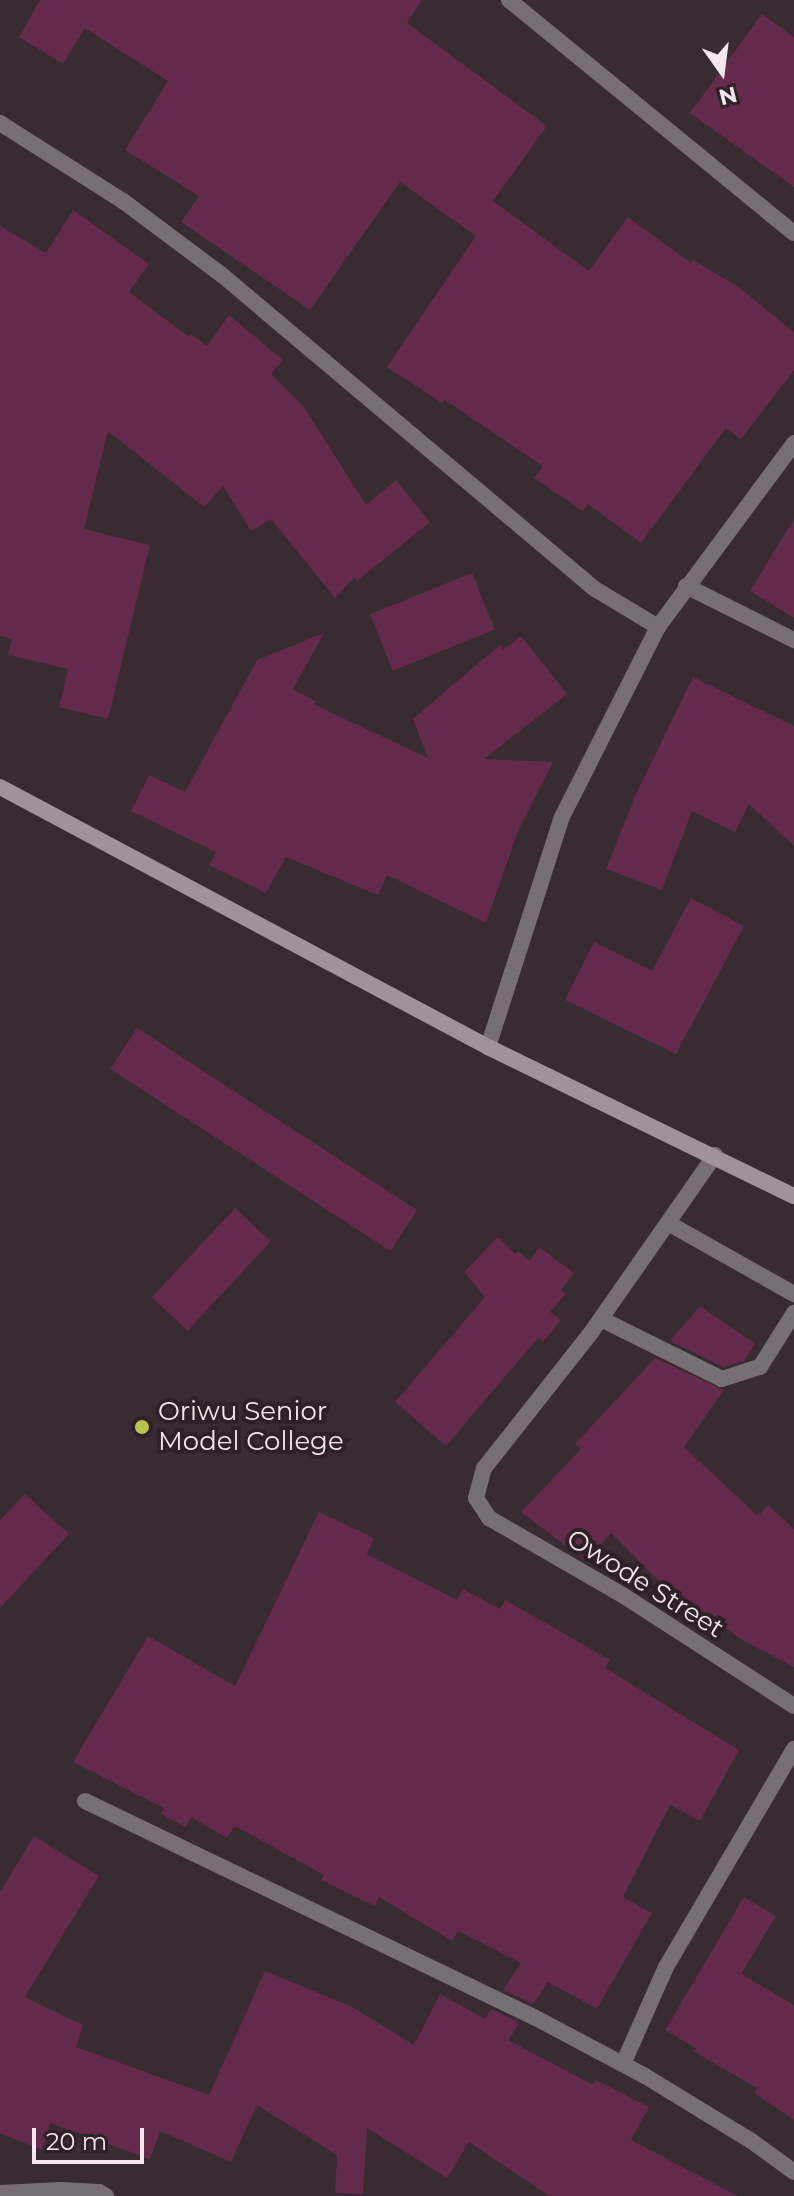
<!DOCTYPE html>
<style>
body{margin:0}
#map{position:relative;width:794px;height:2196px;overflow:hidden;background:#392b32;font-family:Montserrat,sans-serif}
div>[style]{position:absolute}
.building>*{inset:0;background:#632a4b;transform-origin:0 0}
.service>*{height:16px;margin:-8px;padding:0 8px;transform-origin:8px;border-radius:8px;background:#776f73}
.minor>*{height:16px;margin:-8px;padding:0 8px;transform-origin:8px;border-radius:8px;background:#776f73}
.secondary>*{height:16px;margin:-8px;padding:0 8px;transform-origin:8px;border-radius:8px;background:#9f9399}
.dots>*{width:22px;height:22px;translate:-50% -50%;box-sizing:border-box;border:4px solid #2f2128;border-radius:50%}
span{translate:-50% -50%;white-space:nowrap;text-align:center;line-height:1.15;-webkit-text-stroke:8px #2f2128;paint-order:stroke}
.poi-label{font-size:26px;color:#f2e8ed}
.left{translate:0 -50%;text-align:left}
.street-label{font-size:26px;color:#f2e8ed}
.north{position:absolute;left:682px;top:32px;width:80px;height:80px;-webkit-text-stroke:6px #2f2128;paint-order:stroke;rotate:166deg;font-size:22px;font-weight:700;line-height:32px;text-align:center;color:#f2e8ed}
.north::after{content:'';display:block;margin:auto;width:28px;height:36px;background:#f2e8ed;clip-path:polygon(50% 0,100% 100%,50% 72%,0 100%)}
.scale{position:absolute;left:32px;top:2128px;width:112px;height:36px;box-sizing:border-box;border:4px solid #f2e8ed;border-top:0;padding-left:10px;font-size:24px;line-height:28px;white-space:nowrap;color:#f2e8ed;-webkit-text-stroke:6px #2f2128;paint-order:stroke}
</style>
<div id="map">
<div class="building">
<div style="clip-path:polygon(40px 0,422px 0,407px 23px,547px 126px,493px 201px,589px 271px,628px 217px,691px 263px,693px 260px,740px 288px,794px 332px,794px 370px,741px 439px,726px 428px,641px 543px,588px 504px,583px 511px,534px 478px,543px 466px,445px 400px,442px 403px,387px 367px,476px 236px,400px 182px,310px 310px,181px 222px,199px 196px,125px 150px,168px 81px,85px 28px,63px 64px,19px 37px)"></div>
<div style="clip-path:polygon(762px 14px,794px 37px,794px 187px,690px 113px)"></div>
<div style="clip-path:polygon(73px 210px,149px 264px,129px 292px,189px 337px,191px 334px,207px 346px,229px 315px,283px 360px,271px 374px,304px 407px,366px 505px,396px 480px,430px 522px,357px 581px,355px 577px,335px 598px,271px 519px,251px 531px,223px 486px,204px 507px,108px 431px,84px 529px,150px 545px,108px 719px,59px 707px,68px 669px,8px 655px,12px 639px,0 636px,0 226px,46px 253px)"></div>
<div style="clip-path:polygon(794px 519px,794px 618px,750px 591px)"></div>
<div style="left:472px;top:573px;width:61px;height:110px;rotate:68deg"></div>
<div style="clip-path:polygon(324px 633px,293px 689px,317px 702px,313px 704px,428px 758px,413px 719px,501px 644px,503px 650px,521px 636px,567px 694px,484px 759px,553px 762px,518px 831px,486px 923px,387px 875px,378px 895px,286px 857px,266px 893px,209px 865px,216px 852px,131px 811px,149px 775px,185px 792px,257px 660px)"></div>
<div style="clip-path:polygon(693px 677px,794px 726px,794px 846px,749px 804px,735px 832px,692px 811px,662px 890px,606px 869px,636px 794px)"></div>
<div style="clip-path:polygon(691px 898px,744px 926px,676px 1054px,565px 1000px,594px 942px,652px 971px)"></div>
<div style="left:137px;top:1028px;width:334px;height:49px;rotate:33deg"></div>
<div style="left:235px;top:1208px;width:49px;height:122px;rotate:43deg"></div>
<div style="clip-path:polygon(498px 1237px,515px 1254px,518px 1251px,530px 1261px,539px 1247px,574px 1273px,561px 1290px,566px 1294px,550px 1312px,561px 1320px,543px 1342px,538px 1338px,446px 1446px,395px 1402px,485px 1297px,464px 1272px)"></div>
<div style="clip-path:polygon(700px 1306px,755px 1344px,744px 1361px,723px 1367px,670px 1341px)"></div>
<div style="clip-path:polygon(655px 1358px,724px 1390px,684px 1447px,758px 1516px,768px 1505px,794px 1529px,794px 1667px,744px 1641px,662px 1584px,611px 1533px,586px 1561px,521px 1512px,581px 1449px,575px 1444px)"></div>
<div style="clip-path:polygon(25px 1494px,69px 1534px,0 1608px,0 1520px)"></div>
<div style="clip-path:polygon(319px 1512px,374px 1538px,367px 1554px,457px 1600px,463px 1589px,500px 1609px,505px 1600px,537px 1618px,610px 1660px,605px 1668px,739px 1750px,700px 1821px,670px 1805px,623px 1897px,652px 1913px,597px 2009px,548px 1982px,533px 2004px,503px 1990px,521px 1963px,458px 1931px,452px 1941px,379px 1897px,375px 1906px,321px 1880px,324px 1875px,235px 1826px,227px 1838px,191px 1817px,186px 1827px,161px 1814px,164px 1808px,73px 1762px,148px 1636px,235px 1686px)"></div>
<div style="clip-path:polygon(34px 1836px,99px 1876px,25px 1997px,83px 2025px,76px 2047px,209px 2095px,265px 1971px,352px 2007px,414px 2045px,440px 1994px,485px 2019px,491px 2009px,520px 2023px,508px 2040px,593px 2085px,596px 2080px,649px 2107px,631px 2140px,738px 2196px,549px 2196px,469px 2142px,447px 2178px,367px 2128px,363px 2194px,335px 2193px,337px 2155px,257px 2105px,231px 2162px,160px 2131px,150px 2159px,50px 2123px,42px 2150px,0 2133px,0 1892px)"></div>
<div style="clip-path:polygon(744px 1897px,776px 1916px,741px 1974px,794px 2005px,794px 2120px,754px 2093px,757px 2088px,693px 2051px,697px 2049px,665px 2030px)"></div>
</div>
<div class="service">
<div style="left:668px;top:1223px;width:145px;rotate:29.4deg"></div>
<div style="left:601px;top:1319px;width:135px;rotate:26.4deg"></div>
<div style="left:722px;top:1379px;width:40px;rotate:-18deg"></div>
<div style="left:760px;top:1367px;width:64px;rotate:-57.8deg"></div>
</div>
<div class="minor">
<div style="left:509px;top:0;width:368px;rotate:39.3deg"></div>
<div style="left:0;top:123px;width:146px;rotate:32.4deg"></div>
<div style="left:123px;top:201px;width:124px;rotate:36.8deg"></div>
<div style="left:222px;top:275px;width:488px;rotate:40.1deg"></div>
<div style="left:595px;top:589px;width:74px;rotate:31.1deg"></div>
<div style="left:686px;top:586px;width:121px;rotate:26.6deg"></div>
<div style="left:488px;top:1047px;width:242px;rotate:-72.2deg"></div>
<div style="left:562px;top:817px;width:213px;rotate:-63.2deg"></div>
<div style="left:658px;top:627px;width:229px;rotate:-53.5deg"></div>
<div style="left:715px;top:1155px;width:218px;rotate:124.9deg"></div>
<div style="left:590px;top:1334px;width:171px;rotate:128.3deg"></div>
<div style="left:484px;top:1468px;width:31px;rotate:105deg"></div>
<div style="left:476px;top:1498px;width:24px;rotate:57deg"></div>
<div style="left:489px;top:1518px;width:156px;rotate:30deg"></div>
<div style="left:624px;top:1596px;width:202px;rotate:32.9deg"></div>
<div style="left:85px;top:1801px;width:498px;rotate:25.7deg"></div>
<div style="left:534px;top:2017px;width:126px;rotate:28deg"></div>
<div style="left:645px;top:2076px;width:123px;rotate:31.4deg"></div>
<div style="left:750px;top:2140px;width:54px;rotate:36deg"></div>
<div style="left:623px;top:2064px;width:106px;rotate:-66.1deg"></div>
<div style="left:666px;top:1967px;width:253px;rotate:-59.6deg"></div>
<div style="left:0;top:2193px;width:61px;rotate:-2.8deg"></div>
<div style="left:61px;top:2190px;width:38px;rotate:3deg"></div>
<div style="left:99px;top:2192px;width:8px;rotate:30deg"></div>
</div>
<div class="secondary">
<div style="left:0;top:787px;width:553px;rotate:28.05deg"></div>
<div style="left:488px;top:1047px;width:340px;rotate:26deg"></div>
</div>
<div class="dots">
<div style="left:142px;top:1427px;background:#b6c249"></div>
</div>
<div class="poi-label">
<span class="left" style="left:158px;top:1427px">Oriwu Senior<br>Model College</span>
</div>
<div class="street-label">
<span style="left:645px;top:1584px;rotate:32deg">Owode Street</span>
</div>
<div class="north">N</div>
<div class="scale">20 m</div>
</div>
